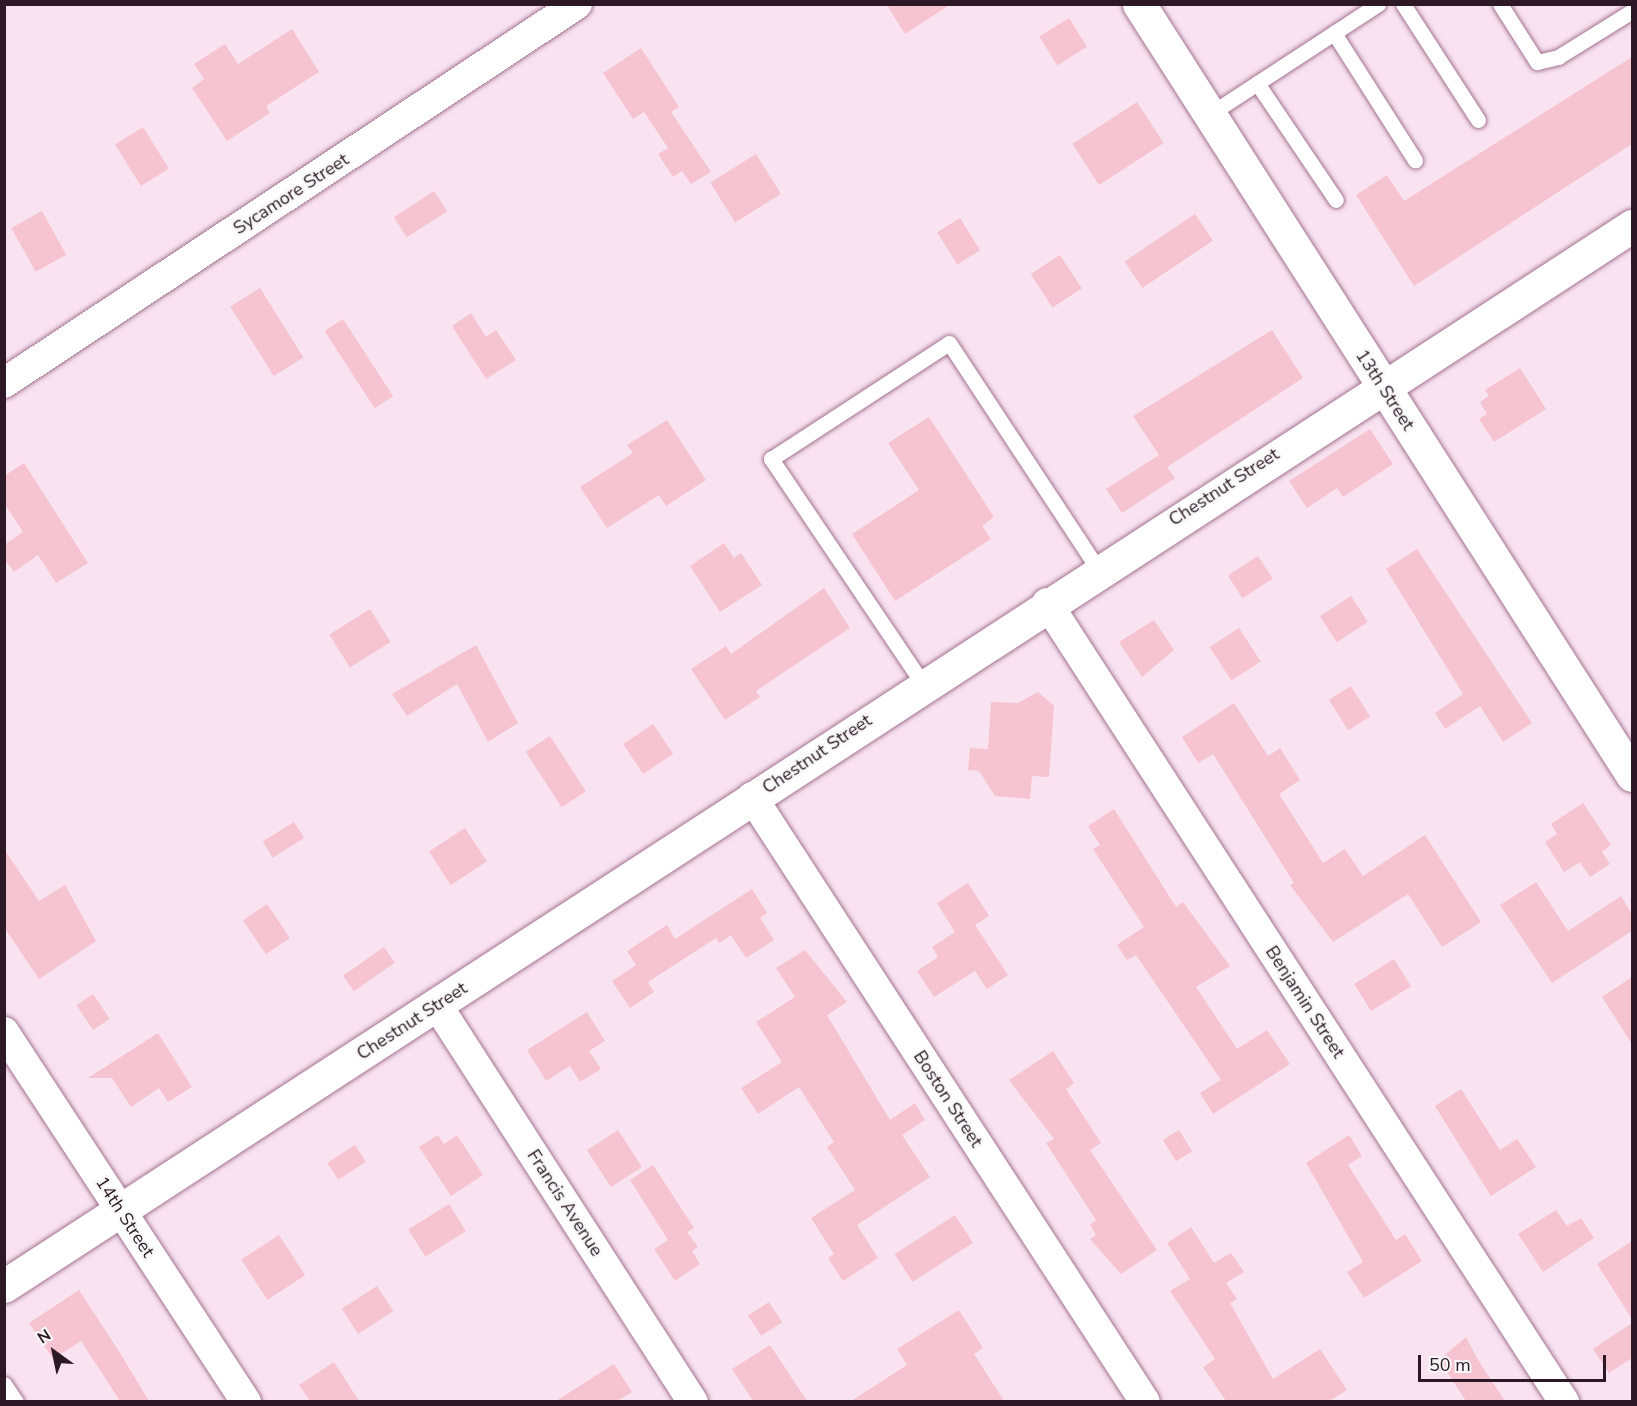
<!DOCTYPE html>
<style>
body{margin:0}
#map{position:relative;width:1637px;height:1406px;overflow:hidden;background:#f9e3f0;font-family:"Nunito Sans",sans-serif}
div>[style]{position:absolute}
.building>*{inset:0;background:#f5c4d0;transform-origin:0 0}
.roads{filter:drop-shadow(0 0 2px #a37391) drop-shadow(0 0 2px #a37391)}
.lane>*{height:15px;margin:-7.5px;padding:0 7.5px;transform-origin:7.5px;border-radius:7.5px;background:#fff}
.street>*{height:30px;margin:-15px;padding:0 15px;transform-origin:15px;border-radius:15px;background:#fff}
.secondary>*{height:33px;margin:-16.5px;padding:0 16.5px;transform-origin:16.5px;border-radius:16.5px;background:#fff}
span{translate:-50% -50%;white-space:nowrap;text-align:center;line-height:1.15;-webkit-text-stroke:5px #f8f8f8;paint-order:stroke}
.street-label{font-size:18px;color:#2c1925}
.frame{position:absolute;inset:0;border:6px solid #2c1925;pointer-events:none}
.north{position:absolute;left:24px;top:1322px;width:60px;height:60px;-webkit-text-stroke:4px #f8f8f8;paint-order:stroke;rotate:327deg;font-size:16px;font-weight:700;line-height:24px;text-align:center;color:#2c1925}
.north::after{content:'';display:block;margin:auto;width:21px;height:27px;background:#2c1925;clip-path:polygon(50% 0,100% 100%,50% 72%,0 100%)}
.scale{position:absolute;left:1418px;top:1355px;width:188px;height:27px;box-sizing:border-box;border:3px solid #2c1925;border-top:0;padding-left:8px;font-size:18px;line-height:21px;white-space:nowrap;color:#2c1925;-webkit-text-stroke:4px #f8f8f8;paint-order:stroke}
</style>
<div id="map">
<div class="building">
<div style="clip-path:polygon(886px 4px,951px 4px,905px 34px)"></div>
<div style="left:1069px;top:18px;width:34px;height:35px;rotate:58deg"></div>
<div style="clip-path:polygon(292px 29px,319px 72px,266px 106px,270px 113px,227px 141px,192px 88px,204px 79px,194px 64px,225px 44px,238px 64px)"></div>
<div style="clip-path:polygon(641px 48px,679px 107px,671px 112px,711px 172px,691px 184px,682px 171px,673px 177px,658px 154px,668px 148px,644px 112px,633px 119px,603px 73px)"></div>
<div style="clip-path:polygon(1632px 57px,1632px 144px,1414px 286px,1356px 195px,1387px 175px,1404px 201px)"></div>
<div style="left:1137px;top:102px;width:49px;height:77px;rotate:57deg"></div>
<div style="left:143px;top:127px;width:49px;height:33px;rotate:58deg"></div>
<div style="left:756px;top:154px;width:47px;height:54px;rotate:58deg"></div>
<div style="left:434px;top:191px;width:24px;height:48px;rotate:57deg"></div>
<div style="left:42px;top:211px;width:50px;height:35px;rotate:61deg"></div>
<div style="left:1195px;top:214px;width:32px;height:85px;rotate:56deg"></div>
<div style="left:960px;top:218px;width:38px;height:27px;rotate:58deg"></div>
<div style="left:1060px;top:255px;width:40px;height:35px;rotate:57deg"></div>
<div style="left:260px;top:288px;width:82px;height:35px;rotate:58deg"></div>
<div style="clip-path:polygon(471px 313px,486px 337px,496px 330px,516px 360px,486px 379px,452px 326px)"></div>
<div style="left:343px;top:319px;width:92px;height:22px;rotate:57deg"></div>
<div style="clip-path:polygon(1272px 330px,1303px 378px,1167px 467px,1175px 478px,1122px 513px,1106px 489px,1159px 455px,1133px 416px)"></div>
<div style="clip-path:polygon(1520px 368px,1546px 409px,1494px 442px,1479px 419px,1487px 414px,1480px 402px,1489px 396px,1485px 390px)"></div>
<div style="clip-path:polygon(929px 417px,994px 517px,982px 526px,991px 539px,895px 601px,852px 534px,919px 490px,888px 443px)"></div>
<div style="clip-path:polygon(667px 420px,706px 480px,666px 506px,659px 495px,607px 528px,580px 487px,633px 453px,627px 445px)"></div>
<div style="clip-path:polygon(1370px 429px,1393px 464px,1343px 497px,1337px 488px,1307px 508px,1289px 481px)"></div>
<div style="clip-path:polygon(24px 463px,88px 563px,56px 583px,38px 555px,14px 572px,4px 559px,4px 545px,23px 532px,4px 503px,4px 476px)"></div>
<div style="clip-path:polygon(724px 543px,734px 558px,741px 553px,762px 585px,720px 612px,690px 566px)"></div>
<div style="clip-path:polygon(1417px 549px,1532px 723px,1503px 742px,1480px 706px,1445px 729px,1435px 713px,1463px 694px,1386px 569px)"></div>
<div style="left:1258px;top:556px;width:27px;height:36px;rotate:57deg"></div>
<div style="clip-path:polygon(824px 588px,850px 628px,756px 691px,760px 697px,725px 720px,691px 669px,726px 646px,731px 654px)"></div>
<div style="left:1351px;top:596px;width:31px;height:37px;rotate:57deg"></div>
<div style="left:370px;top:609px;width:39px;height:48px;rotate:58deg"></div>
<div style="clip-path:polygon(1154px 620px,1174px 650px,1142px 677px,1119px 642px)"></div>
<div style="left:1239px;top:628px;width:40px;height:35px;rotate:57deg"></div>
<div style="clip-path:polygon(476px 645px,518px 723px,488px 742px,457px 684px,407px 716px,392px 694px)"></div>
<div style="left:1351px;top:686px;width:36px;height:26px;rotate:58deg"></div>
<div style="clip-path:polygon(1038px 692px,1054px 706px,1049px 777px,1032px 776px,1030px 799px,995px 796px,979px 771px,968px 770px,970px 748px,988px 749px,991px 702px,1018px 703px)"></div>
<div style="clip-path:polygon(1234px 703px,1268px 756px,1280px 748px,1300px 780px,1279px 794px,1323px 863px,1345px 849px,1363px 876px,1425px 835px,1481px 922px,1442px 947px,1408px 894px,1333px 942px,1290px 885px,1294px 883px,1213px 754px,1198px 763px,1182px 737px)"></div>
<div style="left:653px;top:724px;width:36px;height:36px;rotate:56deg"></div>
<div style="left:550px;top:736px;width:66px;height:29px;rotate:57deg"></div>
<div style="clip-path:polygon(1583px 803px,1611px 845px,1602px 852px,1610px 864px,1590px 877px,1580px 862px,1564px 872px,1545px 842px,1557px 834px,1551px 824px)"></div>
<div style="clip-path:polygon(1114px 809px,1176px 907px,1183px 902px,1230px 966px,1196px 987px,1237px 1049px,1267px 1030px,1290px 1064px,1213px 1114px,1200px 1093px,1221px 1080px,1136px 955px,1127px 960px,1117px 945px,1144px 927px,1093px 849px,1100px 845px,1088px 826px)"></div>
<div style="left:294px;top:822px;width:19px;height:37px;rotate:58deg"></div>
<div style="left:465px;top:828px;width:40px;height:43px;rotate:57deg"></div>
<div style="clip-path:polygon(4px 849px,39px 901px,65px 885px,96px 941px,39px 979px,4px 927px)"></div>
<div style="clip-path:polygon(1536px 882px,1568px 931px,1621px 896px,1632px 914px,1632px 931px,1552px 983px,1500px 905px)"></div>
<div style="clip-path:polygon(968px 883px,989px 916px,975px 925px,1008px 975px,987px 989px,975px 971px,934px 997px,917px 971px,938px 957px,932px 947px,955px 932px,937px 903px)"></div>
<div style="clip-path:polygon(752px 889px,767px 913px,760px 918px,774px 940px,746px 958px,731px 935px,719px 943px,716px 938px,648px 982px,654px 992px,630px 1008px,612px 981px,636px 965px,627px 951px,667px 925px,675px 939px)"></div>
<div style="left:267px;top:904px;width:41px;height:29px;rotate:56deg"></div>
<div style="left:384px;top:947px;width:19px;height:50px;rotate:55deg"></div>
<div style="clip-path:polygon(805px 950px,847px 1002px,827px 1015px,890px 1120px,915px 1103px,925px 1120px,902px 1135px,930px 1177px,857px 1225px,878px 1258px,843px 1281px,828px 1258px,834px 1254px,811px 1218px,855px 1190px,827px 1147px,834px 1142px,799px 1087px,758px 1114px,741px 1088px,782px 1062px,756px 1022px,795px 997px,776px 968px)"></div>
<div style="left:1394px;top:959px;width:32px;height:47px;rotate:58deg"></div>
<div style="clip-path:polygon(1632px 977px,1632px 1044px,1602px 997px)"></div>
<div style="left:93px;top:994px;width:30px;height:20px;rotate:56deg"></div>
<div style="clip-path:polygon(587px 1012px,605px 1041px,589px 1051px,601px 1069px,580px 1082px,570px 1066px,546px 1081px,527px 1050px)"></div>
<div style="clip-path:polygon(158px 1033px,192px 1087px,168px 1102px,159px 1088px,131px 1107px,112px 1078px,88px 1078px)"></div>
<div style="clip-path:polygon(1053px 1051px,1074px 1083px,1066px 1089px,1101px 1143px,1090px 1150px,1157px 1250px,1121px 1274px,1090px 1239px,1096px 1235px,1090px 1225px,1096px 1220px,1046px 1143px,1054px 1139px,1009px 1080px)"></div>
<div style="clip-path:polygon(1461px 1089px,1500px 1150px,1517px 1139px,1536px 1167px,1491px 1196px,1435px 1106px)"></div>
<div style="left:618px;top:1130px;width:44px;height:37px;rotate:57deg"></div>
<div style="left:1179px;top:1130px;width:25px;height:19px;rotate:58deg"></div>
<div style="clip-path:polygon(438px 1135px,444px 1144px,457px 1135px,483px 1175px,451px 1196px,419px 1147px)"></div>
<div style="clip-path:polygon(1349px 1135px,1362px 1156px,1348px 1165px,1396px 1240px,1405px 1234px,1422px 1261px,1364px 1298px,1347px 1272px,1363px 1262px,1306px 1163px)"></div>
<div style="left:355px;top:1145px;width:20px;height:33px;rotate:57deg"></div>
<div style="clip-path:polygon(653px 1165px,694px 1228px,687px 1232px,698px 1247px,692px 1251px,700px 1264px,675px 1281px,654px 1249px,668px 1240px,630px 1180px)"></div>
<div style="left:449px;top:1204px;width:32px;height:48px;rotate:58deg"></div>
<div style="clip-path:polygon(1556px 1210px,1567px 1226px,1581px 1218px,1594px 1238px,1543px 1272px,1518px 1234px)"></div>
<div style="left:955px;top:1215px;width:33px;height:72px;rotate:57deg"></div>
<div style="clip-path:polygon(1191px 1227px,1214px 1263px,1231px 1253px,1244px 1272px,1226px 1283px,1237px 1299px,1230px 1303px,1273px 1379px,1320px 1349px,1347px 1390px,1329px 1401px,1226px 1401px,1203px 1367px,1215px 1359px,1170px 1291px,1190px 1279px,1167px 1243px)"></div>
<div style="left:279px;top:1235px;width:48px;height:45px;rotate:57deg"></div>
<div style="clip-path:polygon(1632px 1241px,1632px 1319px,1597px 1264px)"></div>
<div style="left:377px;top:1286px;width:30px;height:42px;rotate:57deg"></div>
<div style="clip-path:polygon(79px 1290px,120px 1353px,149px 1401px,120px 1401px,81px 1341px,53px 1359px,29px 1323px)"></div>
<div style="left:769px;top:1302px;width:24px;height:25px;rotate:57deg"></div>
<div style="clip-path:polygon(959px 1310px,983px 1348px,974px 1354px,1004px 1401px,851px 1401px,907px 1365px,897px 1349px)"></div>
<div style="clip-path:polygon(1632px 1323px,1632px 1358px,1609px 1373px,1593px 1349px)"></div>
<div style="clip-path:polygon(1466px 1337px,1478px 1360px,1505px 1401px,1466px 1401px,1439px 1360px)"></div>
<div style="clip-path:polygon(770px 1345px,807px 1401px,753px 1401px,732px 1369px)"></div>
<div style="clip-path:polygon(334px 1362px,359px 1401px,310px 1401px,299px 1385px)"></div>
<div style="clip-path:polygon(614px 1364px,632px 1392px,617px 1401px,556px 1401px)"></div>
</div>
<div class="roads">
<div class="lane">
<div style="left:1403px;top:4px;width:138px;rotate:57.1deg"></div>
<div style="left:1500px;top:4px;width:69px;rotate:57.5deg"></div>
<div style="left:1537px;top:62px;width:22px;rotate:-13deg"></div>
<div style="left:1558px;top:57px;width:87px;rotate:-31.9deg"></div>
<div style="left:1334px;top:33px;width:151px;rotate:57.5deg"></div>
<div style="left:1257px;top:83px;width:141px;rotate:56deg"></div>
<div style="left:1210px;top:114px;width:201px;rotate:-33.2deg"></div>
<div style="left:923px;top:684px;width:272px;rotate:-124deg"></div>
<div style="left:771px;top:459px;width:212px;rotate:-33.1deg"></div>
<div style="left:949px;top:343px;width:271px;rotate:56.6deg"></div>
<div style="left:4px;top:1384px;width:22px;rotate:56deg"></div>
</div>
<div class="street">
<div style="left:4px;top:383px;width:687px;rotate:-33.48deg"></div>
<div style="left:1047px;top:603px;width:952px;rotate:57.09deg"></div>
<div style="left:752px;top:797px;width:721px;rotate:56.99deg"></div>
<div style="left:437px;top:1005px;width:472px;rotate:57.2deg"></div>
<div style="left:4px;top:1032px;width:442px;rotate:56.8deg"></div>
</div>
<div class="secondary">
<div style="left:1139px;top:4px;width:915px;rotate:57.4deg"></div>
<div style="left:4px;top:1286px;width:1943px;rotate:-33.07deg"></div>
</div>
</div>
<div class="street-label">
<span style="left:291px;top:194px;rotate:-33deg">Sycamore Street</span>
<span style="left:1385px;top:390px;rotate:57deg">13th Street</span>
<span style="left:1224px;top:487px;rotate:-33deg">Chestnut Street</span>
<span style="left:817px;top:754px;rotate:-34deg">Chestnut Street</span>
<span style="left:1305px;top:1002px;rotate:57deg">Benjamin Street</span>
<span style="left:412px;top:1021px;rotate:-33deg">Chestnut Street</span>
<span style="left:948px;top:1099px;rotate:57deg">Boston Street</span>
<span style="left:565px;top:1203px;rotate:57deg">Francis Avenue</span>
<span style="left:125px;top:1217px;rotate:57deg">14th Street</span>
</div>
<div class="frame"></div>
<div class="north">N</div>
<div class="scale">50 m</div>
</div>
